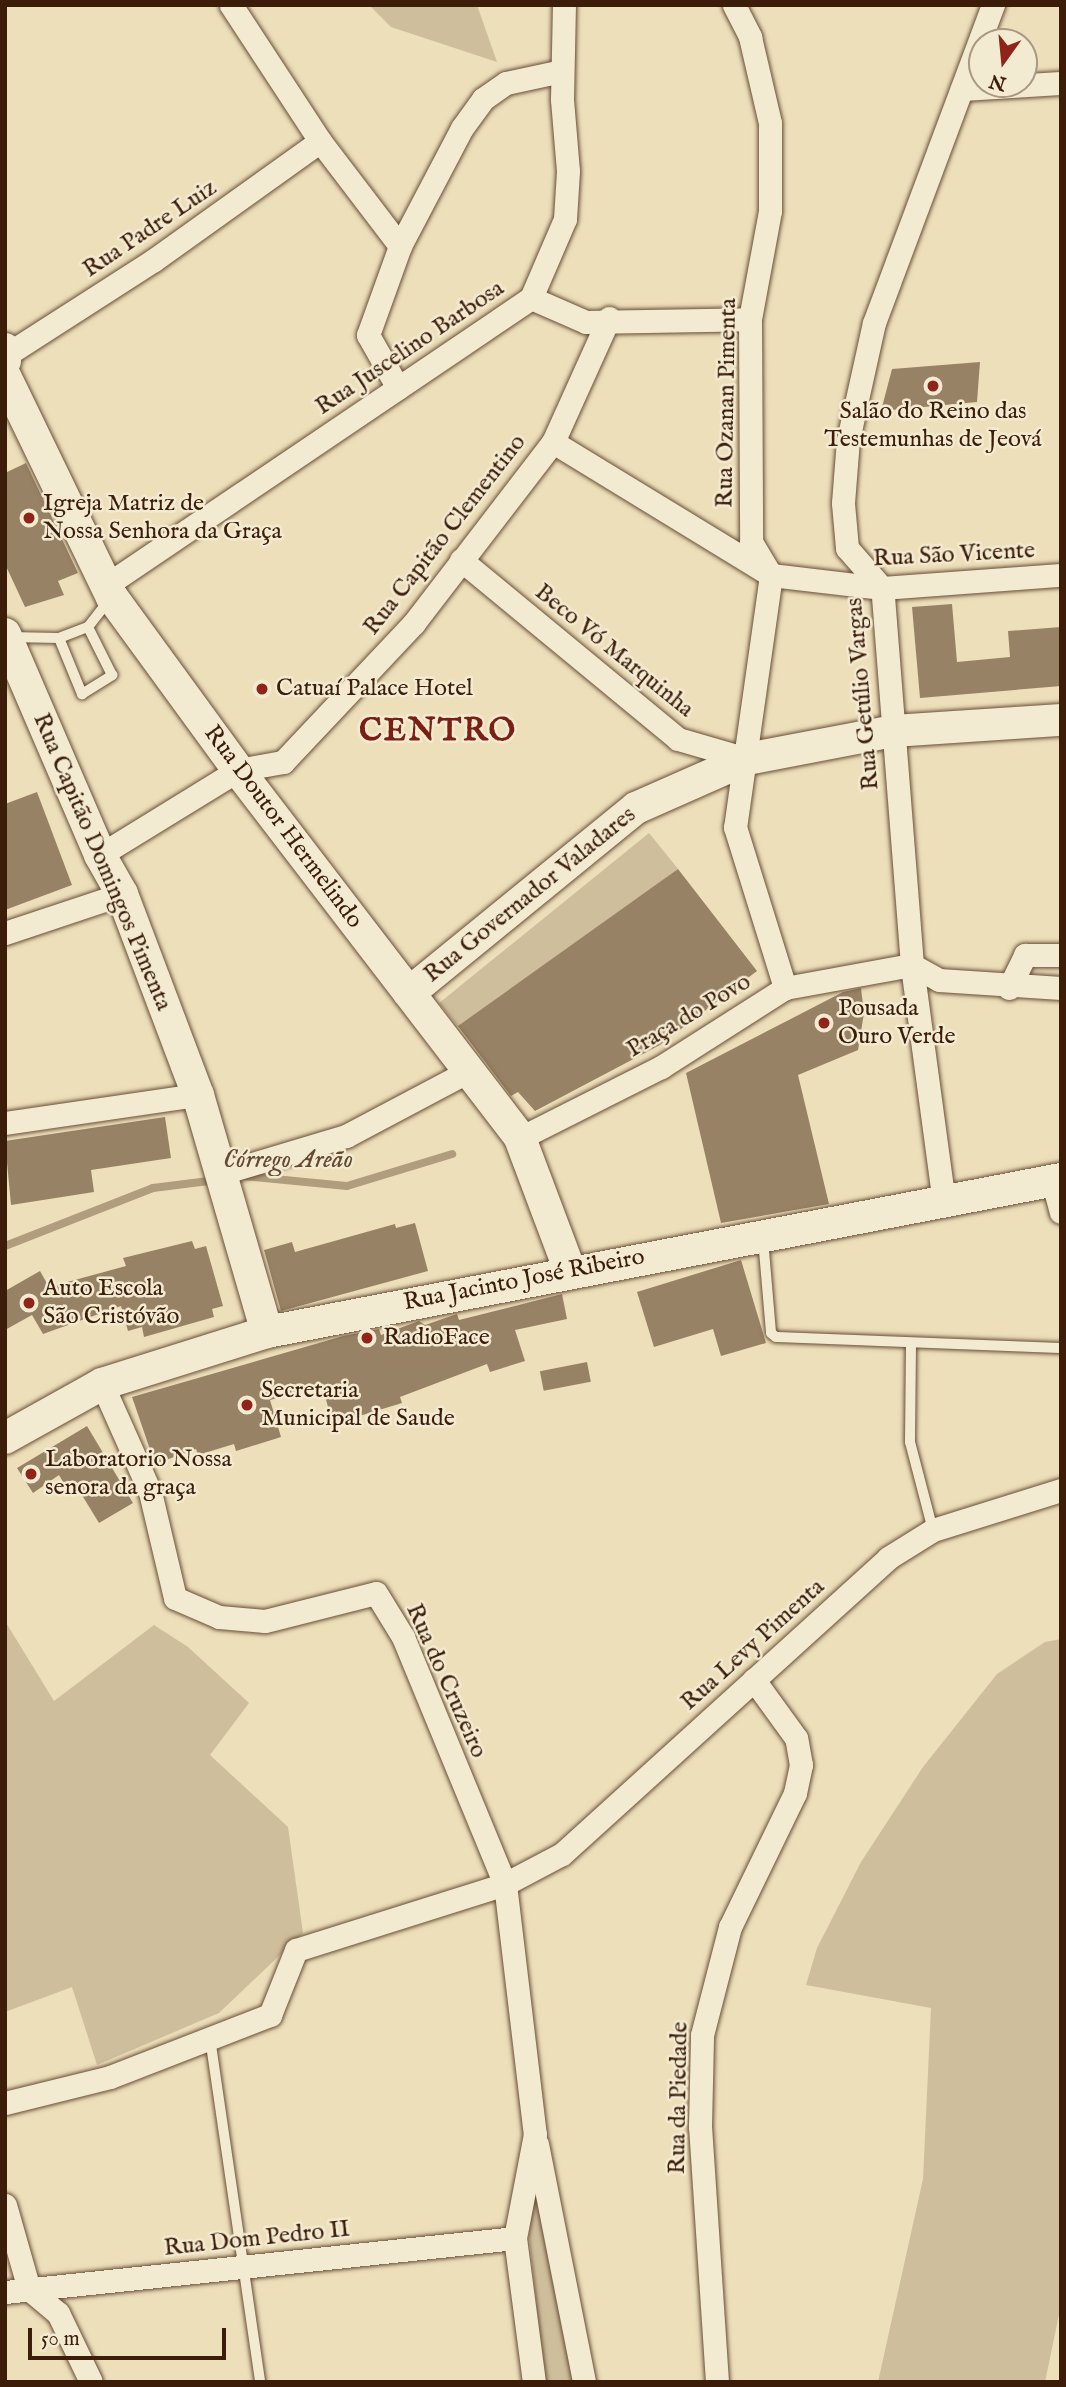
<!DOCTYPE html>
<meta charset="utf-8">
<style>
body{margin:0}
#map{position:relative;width:1066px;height:2387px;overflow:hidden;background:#eddfba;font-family:"IM FELL English",serif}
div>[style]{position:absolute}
.green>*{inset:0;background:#cfbe9c;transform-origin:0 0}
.stream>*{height:8px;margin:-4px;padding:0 4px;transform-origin:4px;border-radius:4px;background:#b09d7e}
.building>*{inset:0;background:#988266;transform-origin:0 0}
.roads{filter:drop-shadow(0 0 2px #684e36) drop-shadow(0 0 2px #684e36)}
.lane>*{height:10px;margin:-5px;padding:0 5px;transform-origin:5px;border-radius:5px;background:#f3ead2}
.street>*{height:23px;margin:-11.5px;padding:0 11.5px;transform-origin:11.5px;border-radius:11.5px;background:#f3ead2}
.secondary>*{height:32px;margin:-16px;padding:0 16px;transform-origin:16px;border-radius:16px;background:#f3ead2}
.dots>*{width:19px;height:19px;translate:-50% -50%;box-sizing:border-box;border:4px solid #f3ead2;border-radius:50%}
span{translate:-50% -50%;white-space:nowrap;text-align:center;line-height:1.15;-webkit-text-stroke:5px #f3ead2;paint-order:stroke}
.street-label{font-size:24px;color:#3b1d0a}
.poi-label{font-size:24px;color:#3b1d0a}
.left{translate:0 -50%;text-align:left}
.water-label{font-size:26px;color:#644a33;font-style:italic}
.district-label{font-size:32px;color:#7a1f14;font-weight:700;letter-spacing:2px}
.frame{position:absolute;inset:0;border:7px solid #3b1d0a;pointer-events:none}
.north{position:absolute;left:968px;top:28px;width:70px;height:70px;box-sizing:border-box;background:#f3ead2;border:2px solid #a99882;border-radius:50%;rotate:195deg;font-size:19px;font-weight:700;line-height:28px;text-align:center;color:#3b1d0a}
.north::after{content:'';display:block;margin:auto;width:24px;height:32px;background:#8f2418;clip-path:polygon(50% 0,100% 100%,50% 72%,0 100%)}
.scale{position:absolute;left:28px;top:2328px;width:198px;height:32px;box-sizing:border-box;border:4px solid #3b1d0a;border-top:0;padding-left:9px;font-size:21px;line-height:24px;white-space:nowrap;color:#3b1d0a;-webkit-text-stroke:5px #f3ead2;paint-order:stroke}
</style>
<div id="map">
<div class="green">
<div style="clip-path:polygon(369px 5px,477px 5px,497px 62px,391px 27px)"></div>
<div style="left:649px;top:833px;width:46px;height:270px;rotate:51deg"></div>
<div style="clip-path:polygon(5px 1621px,54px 1701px,154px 1625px,188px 1647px,249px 1703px,210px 1755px,288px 1827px,303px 1933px,219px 2013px,97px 2065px,72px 1987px,5px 2012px)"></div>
<div style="clip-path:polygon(1061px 1639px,1061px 2305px,1045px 2382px,878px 2382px,923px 2179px,931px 2008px,806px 1985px,817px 1948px,861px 1862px,923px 1767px,997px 1674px,1045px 1642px)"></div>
<div style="clip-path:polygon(536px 2176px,573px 2382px,545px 2382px,529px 2235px)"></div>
</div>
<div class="stream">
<div style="left:243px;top:1176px;width:104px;rotate:5.5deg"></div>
<div style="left:347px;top:1186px;width:110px;rotate:-16.9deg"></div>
<div style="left:5px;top:1246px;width:159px;rotate:-21.4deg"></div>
<div style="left:153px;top:1188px;width:64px;rotate:-7.2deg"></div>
</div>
<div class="building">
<div style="clip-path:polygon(980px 362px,977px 402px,881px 411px,892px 369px)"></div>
<div style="clip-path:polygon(26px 463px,78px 573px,58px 581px,64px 595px,25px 607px,5px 564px,5px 473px)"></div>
<div style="clip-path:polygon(952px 604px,957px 662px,1010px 657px,1008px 631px,1061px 627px,1061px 686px,920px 698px,912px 607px)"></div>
<div style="clip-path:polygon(37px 792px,72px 885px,5px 910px,5px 804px)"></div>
<div style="clip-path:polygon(678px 869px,757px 971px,660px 1045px,535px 1111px,518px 1092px,511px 1096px,458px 1026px)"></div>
<div style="clip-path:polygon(861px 988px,864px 1013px,858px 1050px,798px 1075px,829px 1204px,721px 1223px,686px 1073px,843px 992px)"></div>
<div style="clip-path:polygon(165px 1117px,171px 1158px,91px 1170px,94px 1192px,11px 1205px,5px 1141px)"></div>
<div style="clip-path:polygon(415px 1223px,428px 1271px,281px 1311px,264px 1250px,292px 1242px,295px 1252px,395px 1224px,396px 1228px)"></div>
<div style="clip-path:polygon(192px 1241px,195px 1249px,206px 1246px,223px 1306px,212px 1309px,214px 1317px,144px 1337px,142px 1327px,128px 1331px,121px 1306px,43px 1334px,32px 1315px,5px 1330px,5px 1291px,40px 1271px,49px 1287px,126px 1266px,123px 1258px)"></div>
<div style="clip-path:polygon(741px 1260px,766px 1343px,721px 1356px,713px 1329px,654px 1347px,637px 1292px)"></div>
<div style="clip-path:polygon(562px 1294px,567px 1319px,515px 1330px,525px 1361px,490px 1372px,487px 1364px,400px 1397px,402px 1403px,333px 1424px,322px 1386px,270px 1400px,281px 1437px,236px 1451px,234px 1444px,198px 1455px,196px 1449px,155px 1464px,132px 1397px,343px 1336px,379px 1329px,381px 1335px,419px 1321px,425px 1325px,457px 1314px,459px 1320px)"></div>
<div style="left:587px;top:1362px;width:20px;height:48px;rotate:79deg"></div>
<div style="clip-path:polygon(87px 1426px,133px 1503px,99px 1523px,77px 1487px,69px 1492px,59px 1475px,33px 1493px,17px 1468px)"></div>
</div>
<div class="roads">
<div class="lane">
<div style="left:9px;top:637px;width:50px;rotate:1.1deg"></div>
<div style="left:59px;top:638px;width:31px;rotate:-21deg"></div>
<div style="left:88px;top:627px;width:36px;rotate:-52deg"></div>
<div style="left:59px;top:638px;width:61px;rotate:67.7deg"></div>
<div style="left:82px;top:694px;width:36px;rotate:-32deg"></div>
<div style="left:112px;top:675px;width:54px;rotate:-116.6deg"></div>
<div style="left:763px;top:1239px;width:94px;rotate:85.1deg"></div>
<div style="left:771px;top:1333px;width:6px;rotate:39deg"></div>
<div style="left:776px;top:1337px;width:285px;rotate:2.2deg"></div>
<div style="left:911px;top:1345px;width:97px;rotate:90.6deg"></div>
<div style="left:910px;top:1442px;width:91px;rotate:75.4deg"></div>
<div style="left:210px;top:2038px;width:348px;rotate:81.7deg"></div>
</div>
<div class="street">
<div style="left:231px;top:5px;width:163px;rotate:56.8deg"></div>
<div style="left:320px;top:141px;width:132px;rotate:52.7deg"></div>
<div style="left:734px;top:5px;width:36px;rotate:63deg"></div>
<div style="left:750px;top:37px;width:88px;rotate:76.9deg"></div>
<div style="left:770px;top:123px;width:88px;rotate:90deg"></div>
<div style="left:770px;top:211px;width:110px;rotate:100.5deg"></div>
<div style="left:750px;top:319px;width:223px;rotate:89.7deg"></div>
<div style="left:751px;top:542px;width:39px;rotate:59deg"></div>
<div style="left:771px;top:575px;width:255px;rotate:98.1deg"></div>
<div style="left:735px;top:827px;width:169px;rotate:72.7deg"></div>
<div style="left:962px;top:89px;width:99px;rotate:-3.5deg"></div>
<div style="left:531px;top:298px;width:60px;rotate:23.6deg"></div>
<div style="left:586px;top:322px;width:164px;rotate:-1deg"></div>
<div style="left:6px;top:355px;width:176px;rotate:-32.7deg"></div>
<div style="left:154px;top:260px;width:204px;rotate:-35.6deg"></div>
<div style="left:398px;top:388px;width:61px;rotate:-119.5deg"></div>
<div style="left:368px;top:335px;width:95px;rotate:-70.2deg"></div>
<div style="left:400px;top:246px;width:133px;rotate:-62.3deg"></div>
<div style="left:462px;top:128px;width:36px;rotate:-54deg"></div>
<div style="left:483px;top:99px;width:28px;rotate:-35deg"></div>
<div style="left:506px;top:83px;width:57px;rotate:-12.1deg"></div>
<div style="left:553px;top:442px;width:255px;rotate:31.4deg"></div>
<div style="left:771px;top:575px;width:112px;rotate:6.7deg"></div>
<div style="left:882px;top:588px;width:179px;rotate:-4.2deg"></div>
<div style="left:461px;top:560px;width:281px;rotate:39.5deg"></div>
<div style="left:678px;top:739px;width:72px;rotate:16.2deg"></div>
<div style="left:105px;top:586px;width:514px;rotate:-34.06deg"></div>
<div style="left:531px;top:298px;width:86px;rotate:-66.7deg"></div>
<div style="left:565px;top:219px;width:48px;rotate:-86.4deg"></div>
<div style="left:568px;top:171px;width:72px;rotate:-94.8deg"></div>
<div style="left:562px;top:99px;width:94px;rotate:-88.8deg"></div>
<div style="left:100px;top:855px;width:162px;rotate:-31.6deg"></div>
<div style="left:238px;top:770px;width:46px;rotate:-10.1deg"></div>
<div style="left:283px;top:762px;width:191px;rotate:-46.7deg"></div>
<div style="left:414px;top:623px;width:228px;rotate:-52.5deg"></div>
<div style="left:553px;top:442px;width:136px;rotate:-65.7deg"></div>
<div style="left:5px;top:933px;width:123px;rotate:-18.4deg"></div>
<div style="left:1009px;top:988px;width:37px;rotate:-64deg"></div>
<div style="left:1025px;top:955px;width:36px"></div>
<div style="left:5px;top:1123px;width:195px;rotate:-8.3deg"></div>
<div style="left:520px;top:1138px;width:158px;rotate:-26.7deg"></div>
<div style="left:661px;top:1067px;width:147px;rotate:-32.5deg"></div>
<div style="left:785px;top:988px;width:129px;rotate:-10.3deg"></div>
<div style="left:912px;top:965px;width:31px;rotate:29deg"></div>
<div style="left:939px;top:980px;width:122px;rotate:3.8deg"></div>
<div style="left:219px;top:1174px;width:133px;rotate:-16.7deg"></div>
<div style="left:346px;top:1136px;width:137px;rotate:-27.9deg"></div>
<div style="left:1052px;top:1179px;width:34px;rotate:75deg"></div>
<div style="left:944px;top:1203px;width:240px;rotate:-97.7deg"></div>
<div style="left:912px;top:965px;width:378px;rotate:-94.5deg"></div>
<div style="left:882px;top:588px;width:53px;rotate:-131.2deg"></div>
<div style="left:847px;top:548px;width:45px;rotate:-95.1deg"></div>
<div style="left:843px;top:503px;width:63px;rotate:-85.5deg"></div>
<div style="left:848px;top:440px;width:120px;rotate:-77.5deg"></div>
<div style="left:874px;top:323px;width:340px;rotate:-69.5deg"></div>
<div style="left:102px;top:1384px;width:118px;rotate:66deg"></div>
<div style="left:150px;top:1492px;width:109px;rotate:76.7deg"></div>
<div style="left:175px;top:1598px;width:48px;rotate:23.4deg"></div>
<div style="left:219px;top:1617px;width:46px;rotate:5deg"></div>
<div style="left:265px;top:1621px;width:114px;rotate:-14.2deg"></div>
<div style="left:376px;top:1593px;width:52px;rotate:58.5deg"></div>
<div style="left:403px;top:1637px;width:267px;rotate:67.6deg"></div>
<div style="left:505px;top:1884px;width:252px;rotate:83.2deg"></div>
<div style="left:535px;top:2134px;width:106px;rotate:100.9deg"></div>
<div style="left:515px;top:2238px;width:145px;rotate:82.5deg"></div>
<div style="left:5px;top:2103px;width:108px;rotate:-13.9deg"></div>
<div style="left:110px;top:2077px;width:172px;rotate:-21.2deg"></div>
<div style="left:270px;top:2015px;width:70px;rotate:-68.2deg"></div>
<div style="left:296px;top:1950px;width:219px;rotate:-17.5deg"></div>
<div style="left:505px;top:1884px;width:64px;rotate:-27.8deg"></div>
<div style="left:562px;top:1854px;width:440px;rotate:-42.2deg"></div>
<div style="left:888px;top:1558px;width:53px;rotate:-31.9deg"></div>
<div style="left:933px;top:1530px;width:134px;rotate:-17.4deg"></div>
<div style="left:537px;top:2144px;width:243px;rotate:78.8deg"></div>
<div style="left:5px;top:2205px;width:87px;rotate:74.1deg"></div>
<div style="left:29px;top:2289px;width:38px;rotate:40deg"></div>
<div style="left:58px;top:2313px;width:76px;rotate:64.4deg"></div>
<div style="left:5px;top:2292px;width:513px;rotate:-6.04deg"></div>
<div style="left:717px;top:2382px;width:257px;rotate:-93.8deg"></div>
<div style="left:700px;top:2126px;width:91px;rotate:-88.7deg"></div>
<div style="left:702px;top:2035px;width:112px;rotate:-75.5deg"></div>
<div style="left:730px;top:1927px;width:149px;rotate:-64.1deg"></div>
<div style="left:795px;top:1793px;width:29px;rotate:-78deg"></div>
<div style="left:801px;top:1765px;width:27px;rotate:-100deg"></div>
<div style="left:796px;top:1738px;width:72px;rotate:-125.9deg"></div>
</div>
<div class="secondary">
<div style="left:5px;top:349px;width:12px;rotate:90deg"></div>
<div style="left:5px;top:376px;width:246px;rotate:64.2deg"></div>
<div style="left:112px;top:597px;width:214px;rotate:53.9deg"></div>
<div style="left:238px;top:770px;width:464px;rotate:52.5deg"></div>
<div style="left:520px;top:1138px;width:142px;rotate:69.4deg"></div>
<div style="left:5px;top:634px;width:241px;rotate:66.7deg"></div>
<div style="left:100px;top:855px;width:45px;rotate:60.6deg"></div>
<div style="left:122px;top:894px;width:215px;rotate:69.3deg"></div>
<div style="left:198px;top:1095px;width:247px;rotate:73.8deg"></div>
<div style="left:409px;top:993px;width:293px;rotate:-39.2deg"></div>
<div style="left:636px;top:808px;width:121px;rotate:-23.8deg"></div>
<div style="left:747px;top:759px;width:150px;rotate:-10.8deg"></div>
<div style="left:894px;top:731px;width:167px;rotate:-3.8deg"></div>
<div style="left:5px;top:1438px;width:111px;rotate:-29.1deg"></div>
<div style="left:102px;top:1384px;width:173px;rotate:-17.5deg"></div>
<div style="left:267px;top:1332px;width:809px;rotate:-10.91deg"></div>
</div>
</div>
<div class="dots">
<div style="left:933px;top:386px;background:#8f2418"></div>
<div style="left:29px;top:518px;background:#8f2418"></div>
<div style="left:262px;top:689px;background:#8f2418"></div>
<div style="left:824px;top:1023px;background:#8f2418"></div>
<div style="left:29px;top:1303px;background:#8f2418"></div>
<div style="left:367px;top:1338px;background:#8f2418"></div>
<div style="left:247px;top:1405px;background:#8f2418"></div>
<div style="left:31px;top:1474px;background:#8f2418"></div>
</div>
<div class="street-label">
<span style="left:150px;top:229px;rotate:-34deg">Rua Padre Luiz</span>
<span style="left:410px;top:348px;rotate:-34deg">Rua Juscelino Barbosa</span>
<span style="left:727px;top:403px;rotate:-89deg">Rua Ozanan Pimenta</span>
<span style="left:445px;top:535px;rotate:-52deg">Rua Capitão Clementino</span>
<span style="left:954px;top:555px;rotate:-3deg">Rua São Vicente</span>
<span style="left:614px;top:651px;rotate:39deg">Beco Vó Marquinha</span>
<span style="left:863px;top:694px;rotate:-95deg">Rua Getúlio Vargas</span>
<span style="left:283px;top:827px;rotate:53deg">Rua Doutor Hermelindo</span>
<span style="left:102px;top:862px;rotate:67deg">Rua Capitão Domingos Pimenta</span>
<span style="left:530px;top:895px;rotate:-39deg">Rua Governador Valadares</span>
<span style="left:689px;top:1016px;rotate:-31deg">Praça do Povo</span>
<span style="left:524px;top:1280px;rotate:-11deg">Rua Jacinto José Ribeiro</span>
<span style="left:753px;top:1645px;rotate:-42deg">Rua Levy Pimenta</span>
<span style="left:446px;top:1681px;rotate:66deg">Rua do Cruzeiro</span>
<span style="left:679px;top:2098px;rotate:-89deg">Rua da Piedade</span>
<span style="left:257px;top:2239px;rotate:-6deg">Rua Dom Pedro II</span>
</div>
<div class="poi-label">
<span style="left:933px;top:426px">Salão do Reino das<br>Testemunhas de Jeová</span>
<span class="left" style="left:43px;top:518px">Igreja Matriz de<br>Nossa Senhora da Graça</span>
<span class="left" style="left:276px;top:689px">Catuaí Palace Hotel</span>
<span class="left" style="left:838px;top:1023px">Pousada<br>Ouro Verde</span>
<span class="left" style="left:43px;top:1303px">Auto Escola<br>São Cristóvão</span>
<span class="left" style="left:383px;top:1338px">RadioFace</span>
<span class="left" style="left:261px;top:1405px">Secretaria<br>Municipal de Saude</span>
<span class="left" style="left:45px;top:1474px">Laboratorio Nossa<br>senora da graça</span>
</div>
<div class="water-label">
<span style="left:288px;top:1160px">Córrego Areão</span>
</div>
<div class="district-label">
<span style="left:438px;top:732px">CENTRO</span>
</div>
<div class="frame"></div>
<div class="north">N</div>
<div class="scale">50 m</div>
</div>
